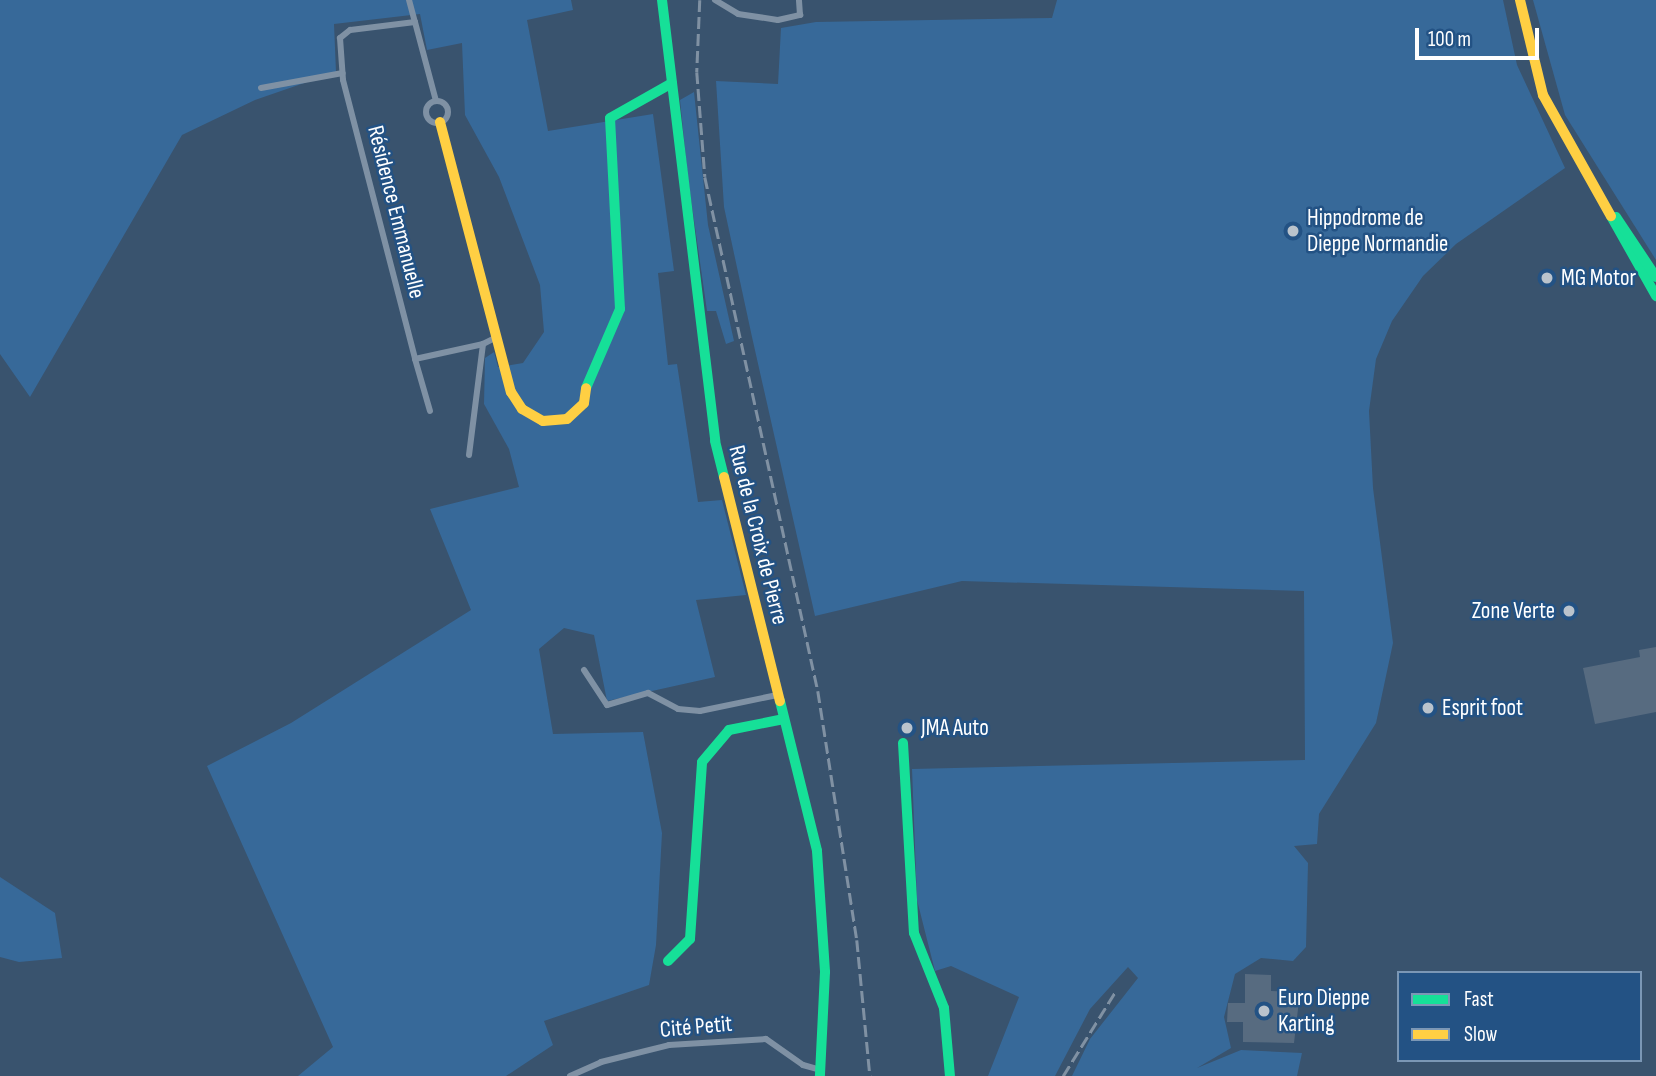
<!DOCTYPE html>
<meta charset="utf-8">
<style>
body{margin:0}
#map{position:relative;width:1656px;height:1076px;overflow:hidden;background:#39536e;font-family:"Sofia Sans Condensed",sans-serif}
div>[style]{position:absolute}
.green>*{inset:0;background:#376999}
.building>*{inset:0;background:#576b80}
.street>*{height:6px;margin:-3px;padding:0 3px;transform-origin:3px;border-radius:3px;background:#7f91a4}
.street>.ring{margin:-3px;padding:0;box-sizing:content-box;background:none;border:6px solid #7f91a4;border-radius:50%}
.fast>*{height:10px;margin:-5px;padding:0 5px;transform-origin:5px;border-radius:5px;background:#16e098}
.slow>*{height:10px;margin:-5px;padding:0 5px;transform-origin:5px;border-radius:5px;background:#ffcf43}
.rail>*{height:2.5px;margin-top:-1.25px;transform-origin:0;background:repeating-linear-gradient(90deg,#8091a3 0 12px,transparent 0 17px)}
.dots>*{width:19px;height:19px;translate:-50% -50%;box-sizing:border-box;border:4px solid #235284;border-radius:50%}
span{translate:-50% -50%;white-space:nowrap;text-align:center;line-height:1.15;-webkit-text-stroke:5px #235284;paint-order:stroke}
.street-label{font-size:23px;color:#fff}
.poi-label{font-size:23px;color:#fff}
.left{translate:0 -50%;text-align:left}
.right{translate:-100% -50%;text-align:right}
.legend{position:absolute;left:1397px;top:971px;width:245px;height:91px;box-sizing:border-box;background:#235284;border:2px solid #7b97b5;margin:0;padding:9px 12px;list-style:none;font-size:21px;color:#fff}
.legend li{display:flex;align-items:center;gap:14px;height:35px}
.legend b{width:35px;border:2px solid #7b97b5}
.scale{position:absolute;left:1415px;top:28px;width:124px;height:32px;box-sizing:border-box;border:4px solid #fff;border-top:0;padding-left:9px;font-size:21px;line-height:24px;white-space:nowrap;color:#fff;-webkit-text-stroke:5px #235284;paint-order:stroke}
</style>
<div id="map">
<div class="green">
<div style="clip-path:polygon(0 0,571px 0,573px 10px,527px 20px,548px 131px,653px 114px,674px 271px,658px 273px,668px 365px,677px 364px,698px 502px,722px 500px,746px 595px,696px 600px,715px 677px,607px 701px,594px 635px,564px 628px,539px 649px,553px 734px,643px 732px,662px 833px,656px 945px,649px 985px,544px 1021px,553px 1045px,506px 1076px,298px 1076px,333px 1047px,207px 766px,291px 723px,471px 610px,430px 509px,519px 487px,509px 449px,484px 404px,485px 358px,494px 352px,498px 367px,523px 363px,544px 332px,540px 285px,499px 177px,465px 115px,462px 43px,427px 50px,420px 14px,334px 24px,336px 72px,255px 100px,182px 135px,30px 397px,0 354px)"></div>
<div style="clip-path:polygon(1057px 0,1503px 0,1517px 65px,1565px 168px,1456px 244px,1423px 276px,1392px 321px,1376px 359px,1369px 411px,1373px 488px,1393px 643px,1376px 723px,1319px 814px,1317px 844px,1294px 846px,1308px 863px,1306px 947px,1293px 961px,1261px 958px,1235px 974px,1224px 1017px,1231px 1048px,1197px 1068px,1241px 1050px,1302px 1053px,1297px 1076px,1072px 1076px,1090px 1039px,1138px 978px,1128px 967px,1090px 1009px,1055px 1076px,988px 1076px,1019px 997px,951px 966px,935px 971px,917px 900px,912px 769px,1305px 760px,1304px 591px,962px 581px,815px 616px,752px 337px,724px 207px,716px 81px,778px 84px,781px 28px,816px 22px,1052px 18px)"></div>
<div style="clip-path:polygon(1533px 0,1656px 0,1656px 260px,1565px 115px)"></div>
<div style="clip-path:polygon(694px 92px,708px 225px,734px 341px,726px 344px,716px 311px,707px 311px,688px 178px,680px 100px)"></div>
<div style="clip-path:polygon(0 877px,55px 913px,62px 958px,19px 962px,0 957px)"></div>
</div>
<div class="building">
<div style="clip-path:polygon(1656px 647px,1656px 712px,1595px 724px,1583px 668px,1640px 657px,1639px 650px)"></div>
<div style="clip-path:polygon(1245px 974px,1271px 975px,1271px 991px,1300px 992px,1294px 1043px,1243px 1042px,1243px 1022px,1227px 1022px,1228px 1003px,1245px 1003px)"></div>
</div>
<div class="street">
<div style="left:409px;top:0;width:23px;rotate:75deg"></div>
<div style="left:715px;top:0;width:27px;rotate:31deg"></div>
<div style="left:738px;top:14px;width:40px;rotate:8.5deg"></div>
<div style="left:778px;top:20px;width:23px;rotate:-13deg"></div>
<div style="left:800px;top:15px;width:15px;rotate:-94deg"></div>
<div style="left:261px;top:88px;width:83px;rotate:-10.4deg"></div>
<div style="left:436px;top:101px;width:82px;rotate:-104.9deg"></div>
<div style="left:415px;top:22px;width:65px;rotate:173deg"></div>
<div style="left:350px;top:30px;width:13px;rotate:141deg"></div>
<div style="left:340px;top:38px;width:42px;rotate:85.9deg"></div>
<div style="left:343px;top:80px;width:288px;rotate:75.5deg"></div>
<div style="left:415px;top:359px;width:70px;rotate:-12.4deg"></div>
<div class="ring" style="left:426px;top:101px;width:16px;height:16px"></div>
<div style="left:415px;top:359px;width:54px;rotate:73.9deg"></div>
<div style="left:469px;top:455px;width:112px;rotate:-82.8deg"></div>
<div style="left:483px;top:344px;width:13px;rotate:-27deg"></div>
<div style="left:584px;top:670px;width:42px;rotate:56.7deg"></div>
<div style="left:607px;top:705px;width:43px;rotate:-16.3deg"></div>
<div style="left:648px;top:693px;width:34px;rotate:28deg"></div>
<div style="left:678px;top:709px;width:22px;rotate:5deg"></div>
<div style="left:700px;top:711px;width:79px;rotate:-11.7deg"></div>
<div style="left:570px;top:1076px;width:34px;rotate:-24deg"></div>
<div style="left:601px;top:1062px;width:70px;rotate:-14deg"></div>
<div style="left:669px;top:1045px;width:97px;rotate:-3.5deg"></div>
<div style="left:766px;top:1039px;width:45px;rotate:35.1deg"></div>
<div style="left:803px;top:1065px;width:18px;rotate:16deg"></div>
</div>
<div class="fast">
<div style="left:662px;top:0;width:444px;rotate:83.1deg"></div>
<div style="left:715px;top:441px;width:37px;rotate:76deg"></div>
<div style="left:1611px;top:216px;width:92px;rotate:60.6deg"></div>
<div style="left:1616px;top:217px;width:72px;rotate:56.3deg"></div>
<div style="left:586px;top:388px;width:86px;rotate:-66.7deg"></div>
<div style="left:620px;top:309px;width:191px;rotate:-93deg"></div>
<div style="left:610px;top:118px;width:71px;rotate:-29.4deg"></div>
<div style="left:780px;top:701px;width:154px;rotate:76.1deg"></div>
<div style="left:817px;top:851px;width:121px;rotate:86.2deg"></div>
<div style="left:825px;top:972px;width:104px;rotate:92.8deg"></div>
<div style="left:903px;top:743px;width:190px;rotate:86.7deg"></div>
<div style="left:914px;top:933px;width:81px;rotate:68.2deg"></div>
<div style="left:944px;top:1008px;width:68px;rotate:85deg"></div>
<div style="left:668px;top:961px;width:31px;rotate:-45deg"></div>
<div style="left:690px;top:939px;width:177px;rotate:-86.1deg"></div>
<div style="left:702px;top:762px;width:42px;rotate:-49.8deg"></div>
<div style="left:729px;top:730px;width:56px;rotate:-11.3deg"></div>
</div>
<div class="slow">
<div style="left:1520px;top:0;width:98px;rotate:76.4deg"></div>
<div style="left:1543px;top:95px;width:139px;rotate:60.7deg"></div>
<div style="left:440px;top:122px;width:279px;rotate:75.3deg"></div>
<div style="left:511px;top:392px;width:20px;rotate:57deg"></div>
<div style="left:522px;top:409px;width:24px;rotate:30deg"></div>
<div style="left:543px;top:421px;width:24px;rotate:-5deg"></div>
<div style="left:567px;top:419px;width:23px;rotate:-43deg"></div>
<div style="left:584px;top:403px;width:15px;rotate:-82deg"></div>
<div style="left:724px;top:477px;width:231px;rotate:76deg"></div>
</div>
<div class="rail">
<div style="left:700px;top:0;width:72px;rotate:92.4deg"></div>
<div style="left:697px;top:72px;width:105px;rotate:85.6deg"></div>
<div style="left:705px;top:177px;width:526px;rotate:77.6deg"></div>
<div style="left:818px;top:691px;width:252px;rotate:81.1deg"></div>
<div style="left:857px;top:940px;width:137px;rotate:84.5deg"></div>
<div style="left:1063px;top:1076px;width:99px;rotate:-58.2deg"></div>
</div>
<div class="dots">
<div style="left:1293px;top:231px;background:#bac3cc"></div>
<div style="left:1547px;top:278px;background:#bac3cc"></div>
<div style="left:1569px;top:611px;background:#bac3cc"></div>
<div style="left:1428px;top:708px;background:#bac3cc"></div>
<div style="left:907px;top:728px;background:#bac3cc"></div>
<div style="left:1264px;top:1011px;background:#bac3cc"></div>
</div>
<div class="street-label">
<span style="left:396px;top:212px;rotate:76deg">Résidence Emmanuelle</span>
<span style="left:758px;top:535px;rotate:76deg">Rue de la Croix de Pierre</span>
<span style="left:696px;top:1027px;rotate:-5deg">Cité Petit</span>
</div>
<div class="poi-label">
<span class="left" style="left:1307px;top:231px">Hippodrome de<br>Dieppe Normandie</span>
<span class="left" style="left:1561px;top:278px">MG Motor</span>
<span class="right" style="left:1555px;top:611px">Zone Verte</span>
<span class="left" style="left:1442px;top:708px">Esprit foot</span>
<span class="left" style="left:921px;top:728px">JMA Auto</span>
<span class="left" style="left:1278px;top:1011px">Euro Dieppe<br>Karting</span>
</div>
<ul class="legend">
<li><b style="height:9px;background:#16e098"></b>Fast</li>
<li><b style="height:9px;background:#ffcf43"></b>Slow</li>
</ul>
<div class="scale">100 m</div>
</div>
